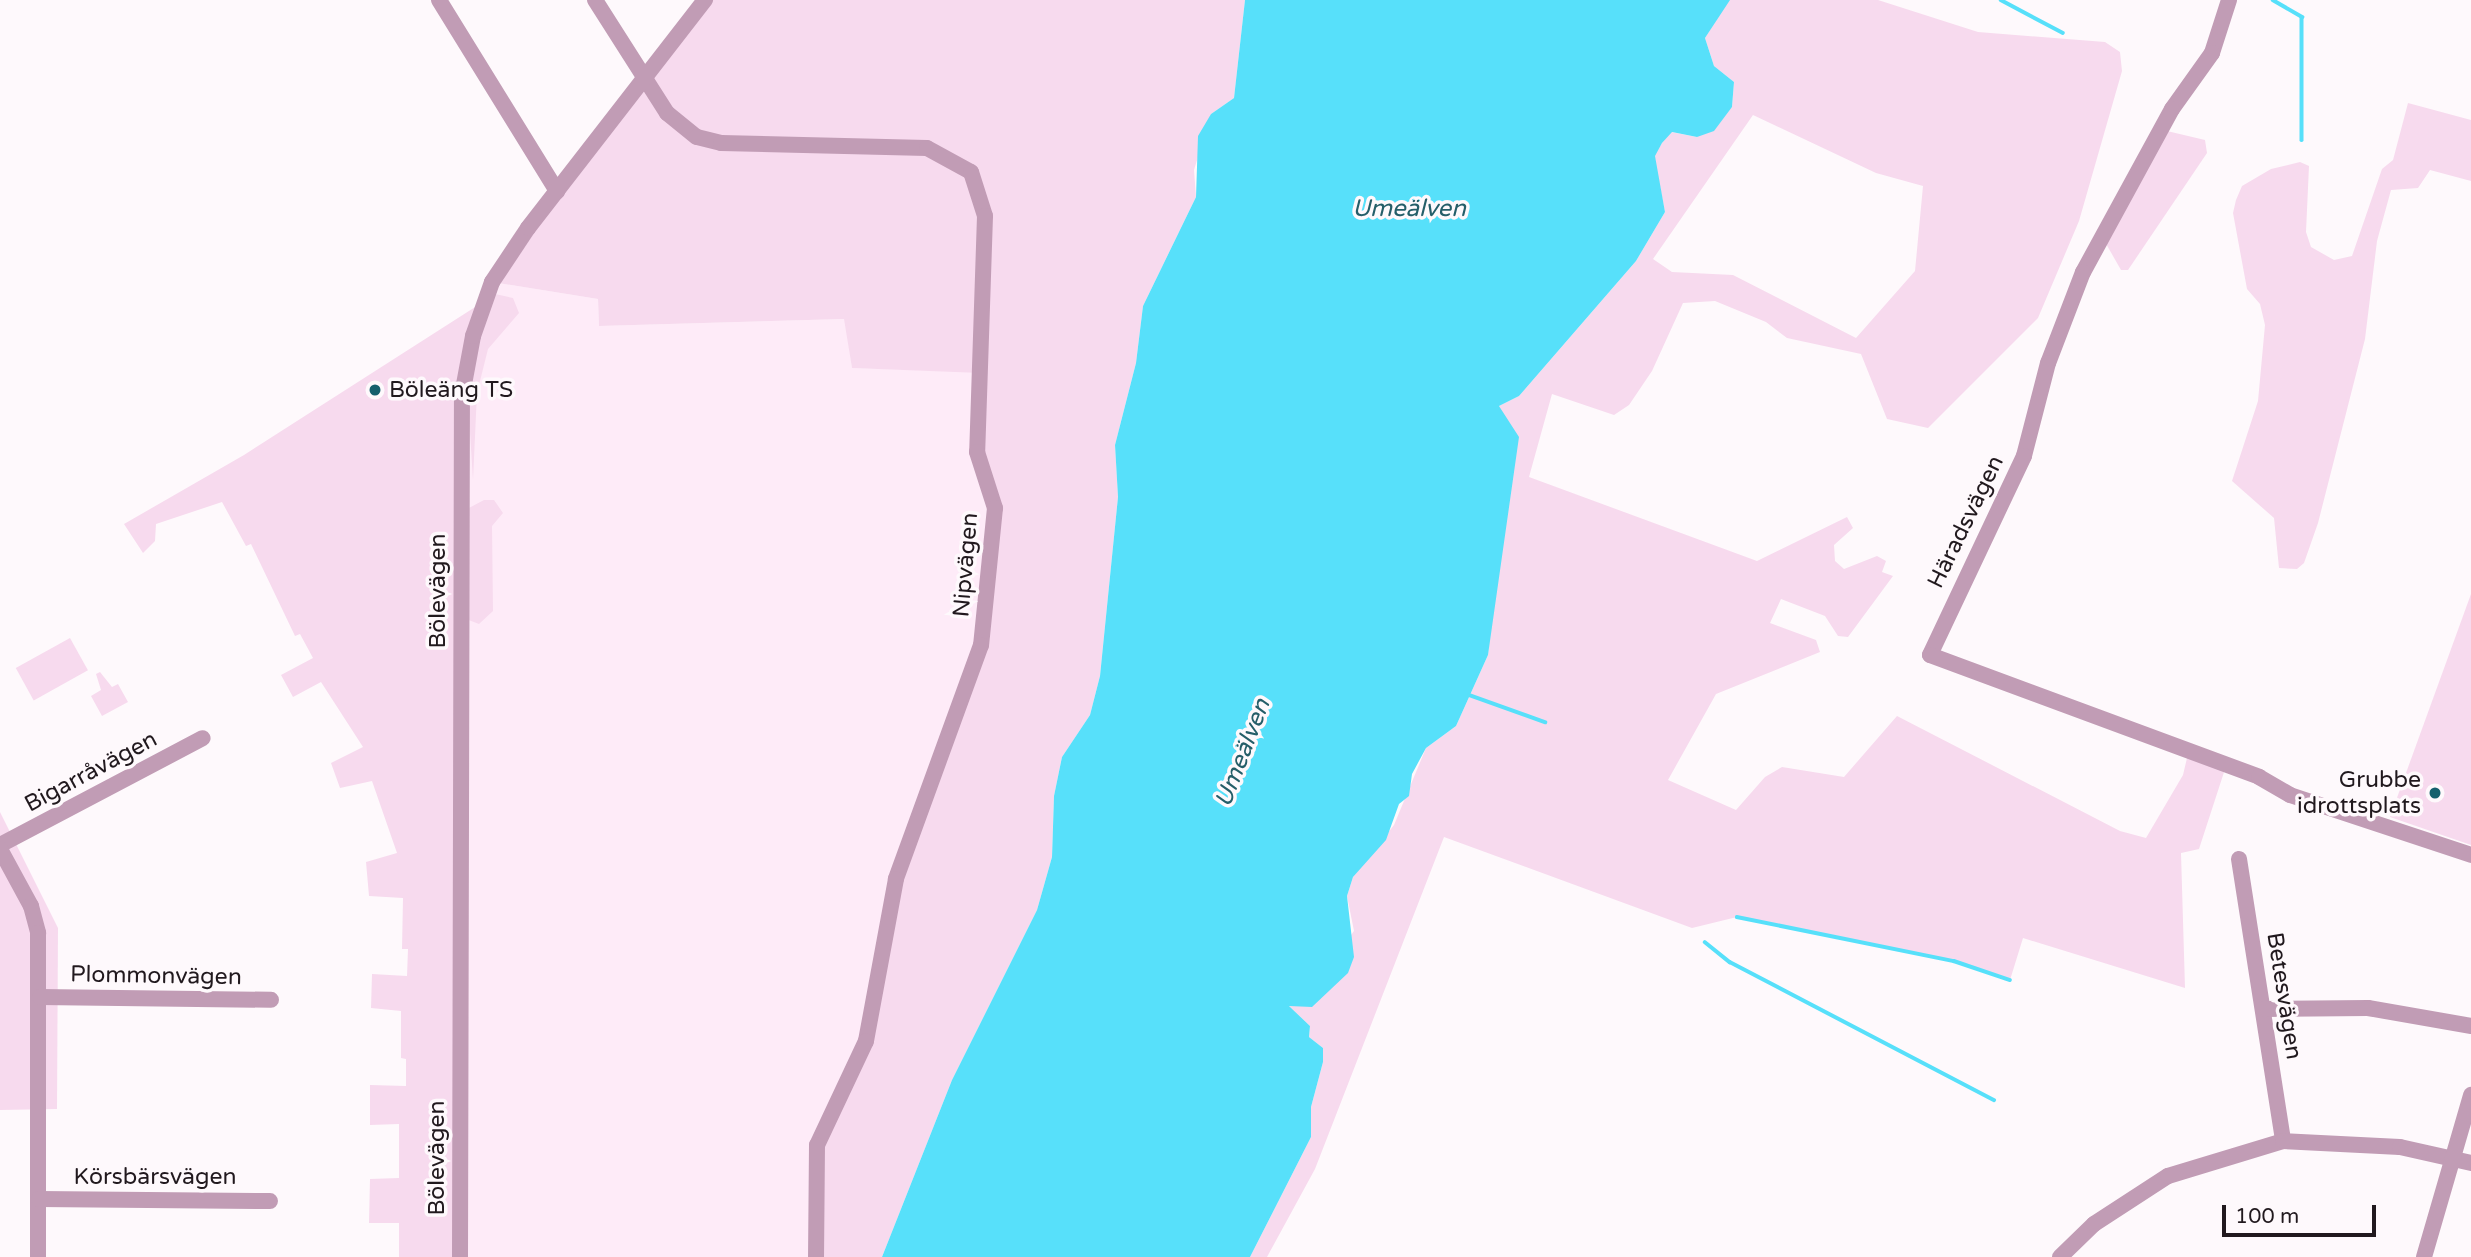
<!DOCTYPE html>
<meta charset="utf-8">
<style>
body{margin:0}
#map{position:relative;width:2471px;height:1257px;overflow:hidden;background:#fef9fc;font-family:"Varela Round",sans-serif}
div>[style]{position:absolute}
.built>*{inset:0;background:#feebf8}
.green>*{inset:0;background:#f7daee;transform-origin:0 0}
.water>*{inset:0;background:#57e0fa}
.stream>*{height:3.5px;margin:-1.75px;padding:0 1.75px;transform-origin:1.75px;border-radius:1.75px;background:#57e0fa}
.minor>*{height:16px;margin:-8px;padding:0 8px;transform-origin:8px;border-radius:8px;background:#c19cb5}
.dots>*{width:19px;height:19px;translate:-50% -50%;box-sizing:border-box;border:4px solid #fef9fc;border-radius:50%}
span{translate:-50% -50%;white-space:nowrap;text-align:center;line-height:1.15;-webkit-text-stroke:7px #fef9fc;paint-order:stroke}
.poi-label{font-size:23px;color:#21191e}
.left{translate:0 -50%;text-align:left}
.right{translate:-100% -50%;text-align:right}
.street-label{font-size:23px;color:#21191e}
.water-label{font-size:24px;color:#255e69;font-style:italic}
.scale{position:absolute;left:2222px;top:1205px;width:154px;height:32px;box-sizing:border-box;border:4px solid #21191e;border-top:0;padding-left:9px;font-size:21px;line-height:24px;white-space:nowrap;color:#21191e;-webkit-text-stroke:5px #fef9fc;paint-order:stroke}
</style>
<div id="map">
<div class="built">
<div style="clip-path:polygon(492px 282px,598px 299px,599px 326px,845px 319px,852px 368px,981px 372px,995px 508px,981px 645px,816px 1257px,460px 1257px,462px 395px)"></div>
</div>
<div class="green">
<div style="clip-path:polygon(705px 0,1245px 0,1234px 98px,1211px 114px,1194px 170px,1196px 197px,1143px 306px,1136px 363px,1115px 445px,1118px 497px,1100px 676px,1090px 715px,1062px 757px,1054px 796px,1052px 857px,1037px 910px,952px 1080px,882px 1257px,816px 1257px,815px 1162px,866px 1041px,896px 879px,981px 645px,995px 508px,977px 452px,981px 373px,852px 368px,844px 319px,599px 326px,598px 299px,492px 282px)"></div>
<div style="clip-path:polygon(evenodd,1729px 0,1878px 0,1978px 32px,2105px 42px,2120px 52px,2122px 71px,2079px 221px,2038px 318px,1928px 428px,1887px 419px,1861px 354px,1787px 338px,1766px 322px,1715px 301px,1683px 303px,1652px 371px,1629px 405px,1614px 415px,1552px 394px,1529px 477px,1757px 561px,1847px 517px,1853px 528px,1834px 545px,1835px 561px,1844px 569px,1877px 556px,1886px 561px,1882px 572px,1893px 576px,1848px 637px,1838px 636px,1825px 616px,1781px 599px,1770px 623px,1816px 640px,1820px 652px,1716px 694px,1668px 780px,1736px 810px,1765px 777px,1782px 767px,1844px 777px,1897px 716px,2120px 831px,2146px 838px,2183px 775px,2187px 758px,2226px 766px,2199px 849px,2181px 853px,2185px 988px,2023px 938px,2010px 980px,1954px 961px,1737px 917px,1692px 928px,1444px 837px,1315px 1169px,1267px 1257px,1250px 1257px,1311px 1137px,1311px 1107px,1323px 1062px,1323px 1048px,1309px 1037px,1310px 1026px,1289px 1006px,1300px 1003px,1354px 931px,1347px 896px,1353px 877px,1394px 825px,1426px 748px,1456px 726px,1488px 655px,1506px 424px,1499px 406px,1519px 396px,1636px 261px,1665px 212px,1654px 156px,1662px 143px,1671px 132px,1697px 137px,1732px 107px,1734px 82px,1714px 66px,1705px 38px,1729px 0,1753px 115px,1876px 173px,1923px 186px,1915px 271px,1856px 338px,1733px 275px,1672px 272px,1653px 259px,1753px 115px)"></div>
<div style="clip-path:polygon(2408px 103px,2471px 120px,2471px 181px,2430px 170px,2418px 188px,2391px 190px,2377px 241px,2365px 339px,2318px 523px,2304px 563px,2297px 569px,2279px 568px,2274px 518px,2232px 481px,2258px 401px,2265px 325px,2260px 304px,2247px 289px,2233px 213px,2236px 200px,2242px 186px,2271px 169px,2300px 162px,2309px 166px,2306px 232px,2311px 247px,2334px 260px,2352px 256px,2382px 169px,2393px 160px)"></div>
<div style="clip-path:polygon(2167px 131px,2205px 140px,2207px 153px,2128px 270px,2121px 270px,2105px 242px)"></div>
<div style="clip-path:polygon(495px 294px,513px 298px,519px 313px,488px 349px,477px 393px,473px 480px,468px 400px,479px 340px)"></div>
<div style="clip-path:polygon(483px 302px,462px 395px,460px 1257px,399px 1257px,399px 1223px,369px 1223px,370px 1179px,399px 1178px,399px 1124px,370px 1125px,370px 1085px,406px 1086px,406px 1059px,401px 1058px,401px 1011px,371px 1008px,372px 974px,407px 976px,408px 949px,402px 949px,403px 898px,369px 896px,366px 862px,397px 853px,372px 781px,340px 788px,331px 763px,363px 747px,321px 682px,293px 697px,281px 675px,313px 658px,300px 634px,295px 636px,251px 544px,246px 546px,222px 502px,156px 524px,155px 541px,143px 553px,124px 524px,244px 455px)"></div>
<div style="clip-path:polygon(484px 500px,494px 500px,503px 513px,492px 526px,493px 611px,479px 624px,466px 619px,467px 509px)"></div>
<div style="clip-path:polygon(2471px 594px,2471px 845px,2390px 817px)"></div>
<div style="left:70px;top:638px;width:37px;height:62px;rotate:61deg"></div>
<div style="clip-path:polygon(100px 672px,112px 687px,118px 684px,128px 702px,102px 716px,91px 696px,101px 690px,96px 674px)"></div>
<div style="clip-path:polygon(0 812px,58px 928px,57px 1109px,0 1110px)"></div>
</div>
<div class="water">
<div style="clip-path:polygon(1245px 0,1730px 0,1705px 38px,1714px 66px,1734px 82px,1732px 107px,1714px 131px,1697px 137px,1672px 132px,1662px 143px,1655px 156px,1665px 212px,1636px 261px,1519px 396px,1499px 406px,1519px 437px,1488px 655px,1456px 726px,1426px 748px,1412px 774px,1409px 796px,1399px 804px,1386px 840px,1353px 877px,1347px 896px,1354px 957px,1348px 973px,1312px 1007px,1289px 1006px,1310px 1026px,1309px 1037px,1323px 1048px,1323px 1062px,1311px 1107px,1311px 1137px,1250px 1257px,882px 1257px,952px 1080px,1037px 910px,1052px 857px,1054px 796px,1062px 757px,1090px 715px,1100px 676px,1118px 497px,1115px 445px,1136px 363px,1143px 306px,1196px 197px,1198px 136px,1211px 114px,1234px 98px)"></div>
</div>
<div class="stream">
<div style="left:2001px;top:0;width:70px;rotate:28deg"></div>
<div style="left:2273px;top:0;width:34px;rotate:30deg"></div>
<div style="left:2302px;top:17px;width:123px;rotate:90deg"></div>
<div style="left:1469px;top:695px;width:81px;rotate:19.6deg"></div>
<div style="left:1737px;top:917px;width:221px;rotate:11.5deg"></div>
<div style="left:1954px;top:961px;width:59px;rotate:18.7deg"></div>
<div style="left:1705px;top:942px;width:32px;rotate:39deg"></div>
<div style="left:1730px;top:962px;width:298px;rotate:27.6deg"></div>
</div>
<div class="minor">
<div style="left:439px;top:0;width:225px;rotate:58.3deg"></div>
<div style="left:595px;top:0;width:134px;rotate:57.5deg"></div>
<div style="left:667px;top:113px;width:38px;rotate:39deg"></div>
<div style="left:697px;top:137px;width:25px;rotate:14deg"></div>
<div style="left:721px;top:143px;width:206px;rotate:1.4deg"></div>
<div style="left:927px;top:148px;width:50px;rotate:28.6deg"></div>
<div style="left:971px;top:172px;width:46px;rotate:72.3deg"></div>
<div style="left:985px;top:216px;width:236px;rotate:91.9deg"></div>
<div style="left:977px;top:452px;width:59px;rotate:72.2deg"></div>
<div style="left:995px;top:508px;width:138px;rotate:95.8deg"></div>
<div style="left:981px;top:645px;width:249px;rotate:110deg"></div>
<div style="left:896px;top:879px;width:165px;rotate:100.5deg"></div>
<div style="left:866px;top:1041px;width:115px;rotate:115.2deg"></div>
<div style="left:817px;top:1145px;width:112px;rotate:90.5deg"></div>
<div style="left:2229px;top:0;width:56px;rotate:107.8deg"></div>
<div style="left:2212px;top:53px;width:69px;rotate:125.5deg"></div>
<div style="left:2172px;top:109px;width:186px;rotate:118.6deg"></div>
<div style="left:2083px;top:272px;width:97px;rotate:111deg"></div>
<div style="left:2048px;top:363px;width:96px;rotate:104.5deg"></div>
<div style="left:2024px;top:456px;width:220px;rotate:115.3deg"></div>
<div style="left:1930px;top:655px;width:351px;rotate:20.3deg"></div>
<div style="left:2259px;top:777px;width:36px;rotate:30deg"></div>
<div style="left:2290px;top:795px;width:191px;rotate:18.3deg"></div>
<div style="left:0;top:845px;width:229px;rotate:-27.8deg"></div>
<div style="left:0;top:849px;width:65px;rotate:61.5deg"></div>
<div style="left:31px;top:906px;width:28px;rotate:75deg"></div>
<div style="left:38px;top:933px;width:324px;rotate:90deg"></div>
<div style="left:2239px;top:859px;width:285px;rotate:81.1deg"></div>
<div style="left:40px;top:997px;width:231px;rotate:0.7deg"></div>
<div style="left:2263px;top:1009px;width:105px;rotate:-0.5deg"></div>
<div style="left:2368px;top:1008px;width:105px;rotate:9.9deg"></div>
<div style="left:39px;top:1199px;width:231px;rotate:0.5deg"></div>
<div style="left:460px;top:1257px;width:862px;rotate:-89.87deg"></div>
<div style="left:462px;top:395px;width:60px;rotate:-79.4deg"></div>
<div style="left:473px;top:336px;width:57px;rotate:-70.6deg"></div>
<div style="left:492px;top:282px;width:65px;rotate:-56.3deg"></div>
<div style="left:528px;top:228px;width:289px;rotate:-52.2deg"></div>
<div style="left:2060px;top:1257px;width:47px;rotate:-44.1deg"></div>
<div style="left:2094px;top:1224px;width:88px;rotate:-33deg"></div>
<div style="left:2168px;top:1176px;width:120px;rotate:-16.9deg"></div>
<div style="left:2283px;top:1141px;width:117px;rotate:2.9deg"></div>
<div style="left:2400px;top:1147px;width:73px;rotate:12.7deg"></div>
<div style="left:2424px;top:1257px;width:169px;rotate:-73.8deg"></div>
</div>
<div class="dots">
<div style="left:375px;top:390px;background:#15606d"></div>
<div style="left:2435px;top:793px;background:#15606d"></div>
</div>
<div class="poi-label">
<span class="left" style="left:389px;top:390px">Böleäng TS</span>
<span class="right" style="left:2421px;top:793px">Grubbe<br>idrottsplats</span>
</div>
<div class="street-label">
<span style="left:1966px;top:522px;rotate:-64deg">Häradsvägen</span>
<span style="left:966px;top:565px;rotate:-85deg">Nipvägen</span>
<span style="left:438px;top:591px;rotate:-90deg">Bölevägen</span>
<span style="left:91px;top:772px;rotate:-28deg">Bigarråvägen</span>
<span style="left:156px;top:976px;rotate:1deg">Plommonvägen</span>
<span style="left:2284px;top:996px;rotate:81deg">Betesvägen</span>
<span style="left:437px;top:1158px;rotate:-90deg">Bölevägen</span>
<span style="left:155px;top:1177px">Körsbärsvägen</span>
</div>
<div class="water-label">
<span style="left:1409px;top:209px">Umeälven</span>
<span style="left:1243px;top:753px;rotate:-69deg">Umeälven</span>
</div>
<div class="scale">100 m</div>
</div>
